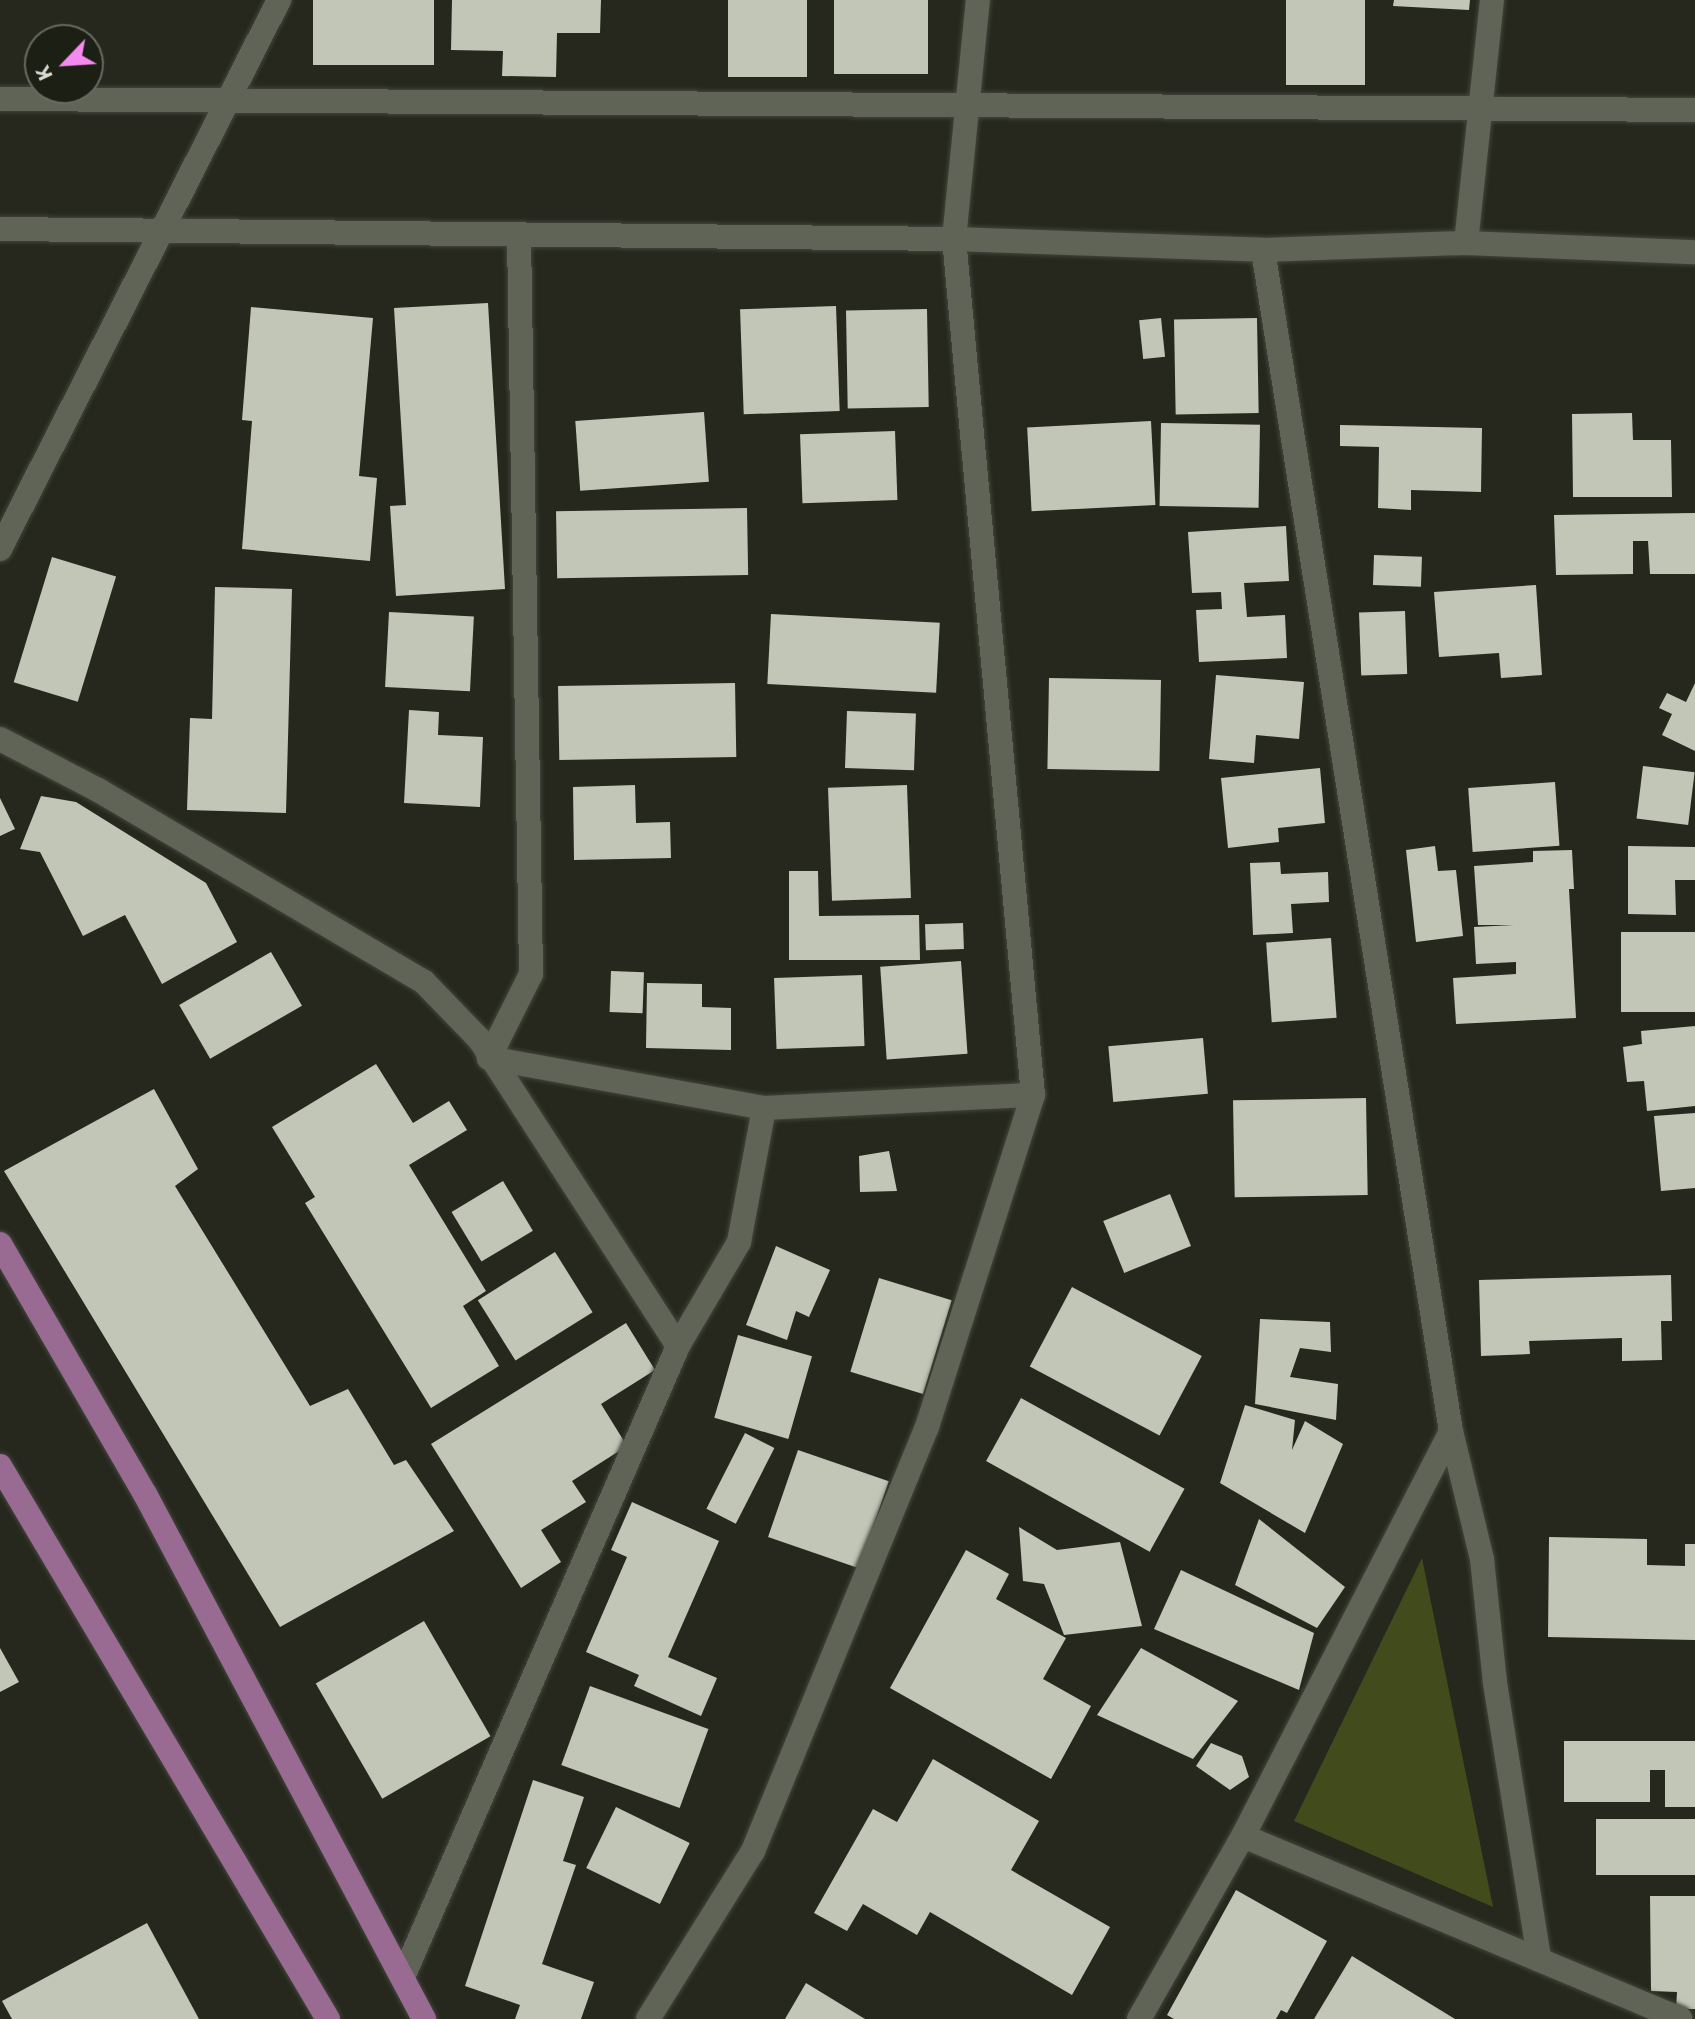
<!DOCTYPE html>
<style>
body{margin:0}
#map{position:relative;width:1695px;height:2019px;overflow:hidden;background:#26281d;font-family:"Source Sans 3",sans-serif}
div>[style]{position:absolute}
.green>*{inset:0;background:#414b1b}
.building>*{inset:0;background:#c2c6b7;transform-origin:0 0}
.roads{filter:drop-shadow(0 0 2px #43453c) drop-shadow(0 0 2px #43453c)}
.minor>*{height:24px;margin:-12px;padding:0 12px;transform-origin:12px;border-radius:12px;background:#606457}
.major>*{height:24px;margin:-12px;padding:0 12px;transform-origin:12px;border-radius:12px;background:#996b93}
span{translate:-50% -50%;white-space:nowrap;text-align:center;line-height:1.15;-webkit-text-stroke:8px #1c1f14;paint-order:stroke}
.north{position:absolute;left:24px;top:24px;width:80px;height:80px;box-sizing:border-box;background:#1c1f14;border:2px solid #676a60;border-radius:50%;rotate:245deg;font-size:22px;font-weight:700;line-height:32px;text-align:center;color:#d8dad2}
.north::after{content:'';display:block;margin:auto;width:28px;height:36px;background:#f489f0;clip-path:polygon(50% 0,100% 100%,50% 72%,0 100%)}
</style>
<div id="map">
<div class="green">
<div style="clip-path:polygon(1422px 1558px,1493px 1907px,1294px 1821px)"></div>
</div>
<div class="building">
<div style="left:313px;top:0;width:121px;height:65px"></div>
<div style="clip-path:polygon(452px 0,601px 0,600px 33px,557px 33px,556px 77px,502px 76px,503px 51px,451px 50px)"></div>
<div style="left:728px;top:0;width:79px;height:77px"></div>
<div style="left:834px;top:0;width:94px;height:74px"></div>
<div style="left:1286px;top:0;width:79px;height:85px"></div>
<div style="clip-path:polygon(1394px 0,1470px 0,1469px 10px,1393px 6px)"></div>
<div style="clip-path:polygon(488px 303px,505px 589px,396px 596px,390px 506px,406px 505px,394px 308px)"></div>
<div style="left:836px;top:306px;width:105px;height:96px;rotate:88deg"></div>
<div style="clip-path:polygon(251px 307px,373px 318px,359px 476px,377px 478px,370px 561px,242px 549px,252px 421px,242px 420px)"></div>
<div style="left:927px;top:309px;width:98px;height:81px;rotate:89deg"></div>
<div style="left:1161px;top:318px;width:39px;height:22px;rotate:84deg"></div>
<div style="left:1257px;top:318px;width:95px;height:83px;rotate:89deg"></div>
<div style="left:704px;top:412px;width:70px;height:129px;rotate:86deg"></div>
<div style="clip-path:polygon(1632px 413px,1633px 440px,1671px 440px,1672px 497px,1573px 497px,1572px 414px)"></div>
<div style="left:1151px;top:421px;width:84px;height:124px;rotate:87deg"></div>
<div style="left:1161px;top:423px;width:99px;height:83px;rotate:1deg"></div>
<div style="clip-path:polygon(1340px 425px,1482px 428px,1481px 492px,1411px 490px,1411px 510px,1378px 508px,1379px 447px,1340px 446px)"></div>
<div style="left:895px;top:431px;width:69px;height:95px;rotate:88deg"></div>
<div style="left:747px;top:508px;width:67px;height:191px;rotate:89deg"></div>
<div style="clip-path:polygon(1695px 513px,1695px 574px,1650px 574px,1648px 541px,1633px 541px,1633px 574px,1556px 575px,1554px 515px)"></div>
<div style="clip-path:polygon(1286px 526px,1289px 581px,1244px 583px,1247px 617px,1285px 615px,1287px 658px,1199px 662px,1196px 610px,1222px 609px,1221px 592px,1192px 593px,1188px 532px)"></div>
<div style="left:1374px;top:555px;width:48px;height:30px;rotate:2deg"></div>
<div style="left:52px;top:557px;width:67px;height:131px;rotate:17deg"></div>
<div style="clip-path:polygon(1536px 585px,1542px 675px,1501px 678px,1499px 653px,1439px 657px,1434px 592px)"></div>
<div style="clip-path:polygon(215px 587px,292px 589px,286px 813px,187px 810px,190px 718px,212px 719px)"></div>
<div style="left:1405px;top:611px;width:63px;height:46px;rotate:88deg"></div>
<div style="left:389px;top:612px;width:85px;height:75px;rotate:3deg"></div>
<div style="left:771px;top:614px;width:169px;height:70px;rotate:3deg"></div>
<div style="clip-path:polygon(1216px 675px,1304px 682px,1299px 739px,1256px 735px,1254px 763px,1209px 759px)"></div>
<div style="left:1049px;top:678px;width:112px;height:91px;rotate:1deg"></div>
<div style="left:735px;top:683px;width:74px;height:177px;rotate:89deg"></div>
<div style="clip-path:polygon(1695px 683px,1695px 751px,1662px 735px,1672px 714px,1659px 708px,1667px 693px,1686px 702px)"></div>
<div style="clip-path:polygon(409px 710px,439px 712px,438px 735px,483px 737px,480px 807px,404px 803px)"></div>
<div style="left:847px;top:711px;width:69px;height:57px;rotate:2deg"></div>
<div style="left:1643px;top:766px;width:52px;height:53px;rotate:7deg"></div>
<div style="clip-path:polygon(1320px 768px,1325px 823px,1278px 828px,1279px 842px,1228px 848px,1221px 778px)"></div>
<div style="left:1555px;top:782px;width:64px;height:87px;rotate:86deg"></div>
<div style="clip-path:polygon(635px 785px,636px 823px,670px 822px,671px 858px,574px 860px,573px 787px)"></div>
<div style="left:907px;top:785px;width:113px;height:79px;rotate:88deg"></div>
<div style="clip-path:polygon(41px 796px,76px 802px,206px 883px,237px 942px,162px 984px,125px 915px,83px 936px,40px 852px,20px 849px)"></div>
<div style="clip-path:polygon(0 798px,15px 829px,0 836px)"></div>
<div style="clip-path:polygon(1435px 846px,1438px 871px,1456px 870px,1463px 936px,1416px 942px,1406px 850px)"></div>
<div style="clip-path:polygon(1628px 846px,1695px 847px,1695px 880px,1675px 880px,1676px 915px,1628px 914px)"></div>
<div style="clip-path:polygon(1572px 850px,1574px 889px,1569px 889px,1576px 1018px,1456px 1024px,1453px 978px,1516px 974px,1516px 962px,1476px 964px,1474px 927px,1514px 925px,1478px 925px,1474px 866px,1533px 862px,1533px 851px)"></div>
<div style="clip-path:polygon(1280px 862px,1281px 874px,1328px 872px,1329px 902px,1291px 904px,1293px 933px,1253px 935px,1250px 863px)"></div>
<div style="clip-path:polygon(789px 871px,818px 871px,819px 916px,919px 915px,920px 960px,789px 960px)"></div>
<div style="left:963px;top:923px;width:26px;height:38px;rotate:88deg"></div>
<div style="left:1695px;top:932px;width:80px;height:74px;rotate:90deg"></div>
<div style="left:1331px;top:938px;width:80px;height:65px;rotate:86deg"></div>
<div style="left:271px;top:952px;width:62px;height:106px;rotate:60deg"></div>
<div style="left:961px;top:961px;width:93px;height:81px;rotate:86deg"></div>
<div style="left:611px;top:971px;width:33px;height:41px;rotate:2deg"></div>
<div style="left:862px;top:975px;width:71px;height:88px;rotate:88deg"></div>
<div style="clip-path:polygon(647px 983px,702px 984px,702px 1007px,731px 1008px,731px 1050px,646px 1048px)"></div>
<div style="clip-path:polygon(1695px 1026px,1695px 1106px,1647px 1111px,1644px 1081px,1627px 1082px,1623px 1047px,1642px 1044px,1641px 1031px)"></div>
<div style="left:1203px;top:1038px;width:56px;height:95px;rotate:85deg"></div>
<div style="clip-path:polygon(376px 1064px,413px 1123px,449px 1101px,467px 1130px,409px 1165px,486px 1291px,463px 1306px,499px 1366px,431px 1408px,305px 1203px,315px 1197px,272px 1127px)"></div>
<div style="clip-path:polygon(154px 1089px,198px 1169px,175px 1186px,310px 1406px,348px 1389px,394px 1465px,406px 1460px,454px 1531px,280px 1627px,4px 1171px)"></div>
<div style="left:1366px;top:1098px;width:97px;height:133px;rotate:89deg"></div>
<div style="clip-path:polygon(1695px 1113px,1695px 1188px,1661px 1191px,1654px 1116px)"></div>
<div style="clip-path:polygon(889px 1151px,897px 1191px,860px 1192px,859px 1156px)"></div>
<div style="left:503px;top:1181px;width:58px;height:60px;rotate:59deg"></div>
<div style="left:1170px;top:1194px;width:56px;height:72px;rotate:68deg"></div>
<div style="clip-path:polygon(776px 1246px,830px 1270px,809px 1317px,796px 1311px,787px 1340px,746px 1325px)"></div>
<div style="left:555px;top:1252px;width:71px;height:91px;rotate:58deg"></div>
<div style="clip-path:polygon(1671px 1275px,1672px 1321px,1661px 1321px,1662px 1360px,1622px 1361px,1622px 1338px,1529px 1341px,1530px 1354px,1481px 1356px,1479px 1280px)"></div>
<div style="left:879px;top:1278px;width:76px;height:98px;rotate:17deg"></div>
<div style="left:1072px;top:1287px;width:147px;height:90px;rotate:28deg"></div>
<div style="clip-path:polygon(1260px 1319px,1330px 1322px,1331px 1352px,1300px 1348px,1290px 1377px,1338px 1384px,1336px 1420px,1255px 1404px)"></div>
<div style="clip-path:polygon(626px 1323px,655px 1370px,601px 1404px,627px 1446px,572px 1481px,586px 1502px,541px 1530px,561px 1562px,521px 1588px,431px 1444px)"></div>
<div style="left:738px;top:1335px;width:77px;height:86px;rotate:16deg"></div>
<div style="left:1021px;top:1398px;width:187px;height:72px;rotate:29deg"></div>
<div style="clip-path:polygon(1245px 1405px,1295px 1420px,1292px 1450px,1305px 1421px,1343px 1444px,1305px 1533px,1220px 1483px)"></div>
<div style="left:745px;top:1433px;width:33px;height:85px;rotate:27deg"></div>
<div style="left:798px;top:1450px;width:96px;height:92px;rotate:19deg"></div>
<div style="clip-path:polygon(632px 1502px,719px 1541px,668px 1657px,717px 1678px,701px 1716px,634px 1686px,639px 1675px,586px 1652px,627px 1557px,611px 1550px)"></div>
<div style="clip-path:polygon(1259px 1519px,1345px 1587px,1317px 1628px,1235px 1585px)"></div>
<div style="clip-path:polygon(1019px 1527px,1057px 1550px,1120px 1542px,1142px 1626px,1064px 1635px,1044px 1584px,1023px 1581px)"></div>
<div style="clip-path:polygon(1549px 1537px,1647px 1539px,1647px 1565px,1685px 1566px,1685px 1544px,1695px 1544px,1695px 1640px,1548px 1637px)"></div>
<div style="clip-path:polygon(966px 1550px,1009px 1574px,996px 1599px,1066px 1638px,1043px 1679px,1091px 1706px,1051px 1779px,890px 1688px)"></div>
<div style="clip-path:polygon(1181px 1570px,1314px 1633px,1299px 1690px,1154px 1629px)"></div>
<div style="left:424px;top:1621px;width:133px;height:125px;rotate:60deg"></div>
<div style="clip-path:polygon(0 1648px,19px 1682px,0 1692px)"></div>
<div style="clip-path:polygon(1141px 1648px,1238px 1701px,1193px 1759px,1097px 1715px)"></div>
<div style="left:590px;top:1686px;width:126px;height:84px;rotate:20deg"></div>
<div style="clip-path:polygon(1564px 1741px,1695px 1741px,1695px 1807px,1665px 1807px,1665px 1770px,1650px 1770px,1650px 1802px,1564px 1802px)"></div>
<div style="clip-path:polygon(1211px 1743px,1242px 1756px,1249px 1777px,1230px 1790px,1196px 1766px)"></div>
<div style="clip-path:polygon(933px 1759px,1039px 1821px,1011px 1870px,1110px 1927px,1072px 1995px,930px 1912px,917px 1935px,863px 1904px,847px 1931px,814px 1913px,873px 1809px,897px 1822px)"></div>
<div style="clip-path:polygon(533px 1780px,584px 1797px,563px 1861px,576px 1865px,542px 1964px,594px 1982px,581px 2019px,515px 2019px,520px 2005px,465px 1986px)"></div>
<div style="left:616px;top:1807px;width:82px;height:68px;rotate:26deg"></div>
<div style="left:1695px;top:1819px;width:56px;height:99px;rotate:90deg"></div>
<div style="clip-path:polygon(1236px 1890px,1327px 1941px,1287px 2013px,1281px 2010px,1276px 2019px,1174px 2019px,1167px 2015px)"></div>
<div style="clip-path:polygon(1650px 1896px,1695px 1896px,1695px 2009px,1676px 2009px,1677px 1992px,1651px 1991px)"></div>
<div style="clip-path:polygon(147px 1923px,199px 2019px,12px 2019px,2px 2001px)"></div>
<div style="clip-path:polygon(1352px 1956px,1455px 2019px,1314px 2019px)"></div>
<div style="clip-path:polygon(806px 1983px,865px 2019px,785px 2019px)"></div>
</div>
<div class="roads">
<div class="minor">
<div style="left:0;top:99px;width:1695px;rotate:0.37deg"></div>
<div style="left:0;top:229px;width:954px;rotate:0.6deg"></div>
<div style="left:954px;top:239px;width:309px;rotate:2deg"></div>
<div style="left:1263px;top:250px;width:203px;rotate:-2deg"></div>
<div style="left:1466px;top:243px;width:229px;rotate:2.3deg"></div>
<div style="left:519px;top:235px;width:739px;rotate:89.07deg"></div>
<div style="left:531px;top:974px;width:94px;rotate:116.6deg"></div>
<div style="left:489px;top:1058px;width:280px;rotate:10.3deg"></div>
<div style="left:764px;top:1108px;width:269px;rotate:-2.8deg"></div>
<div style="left:1466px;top:243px;width:244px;rotate:-83.9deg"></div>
<div style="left:1263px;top:250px;width:1196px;rotate:80.96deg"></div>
<div style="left:1451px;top:1431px;width:132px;rotate:76.4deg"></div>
<div style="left:1482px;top:1559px;width:125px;rotate:84deg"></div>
<div style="left:1495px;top:1683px;width:278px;rotate:80.9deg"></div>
<div style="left:0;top:549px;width:616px;rotate:-63.06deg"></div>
<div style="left:0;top:739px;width:110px;rotate:27.5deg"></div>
<div style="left:98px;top:790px;width:378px;rotate:30.5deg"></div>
<div style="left:424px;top:982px;width:81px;rotate:46deg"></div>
<div style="left:480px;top:1040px;width:364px;rotate:57.1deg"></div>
<div style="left:1243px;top:1836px;width:474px;rotate:22.7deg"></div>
<div style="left:403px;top:1977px;width:688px;rotate:-66.45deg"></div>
<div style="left:678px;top:1346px;width:121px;rotate:-59.6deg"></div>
<div style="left:739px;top:1242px;width:136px;rotate:-79.4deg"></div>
<div style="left:648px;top:2019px;width:198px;rotate:-58deg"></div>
<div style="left:753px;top:1851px;width:458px;rotate:-67.7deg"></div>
<div style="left:927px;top:1427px;width:349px;rotate:-72.3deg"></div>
<div style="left:1033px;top:1095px;width:860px;rotate:-95.27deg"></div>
<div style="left:954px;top:239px;width:240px;rotate:-84.3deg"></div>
<div style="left:1139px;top:2019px;width:210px;rotate:-60.4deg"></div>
<div style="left:1243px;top:1836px;width:455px;rotate:-62.8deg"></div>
</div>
<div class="major">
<div style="left:0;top:1244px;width:289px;rotate:59.9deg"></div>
<div style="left:145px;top:1494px;width:595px;rotate:62.01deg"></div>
<div style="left:0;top:1466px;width:643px;rotate:59.33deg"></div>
</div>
</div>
<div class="north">K</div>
</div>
